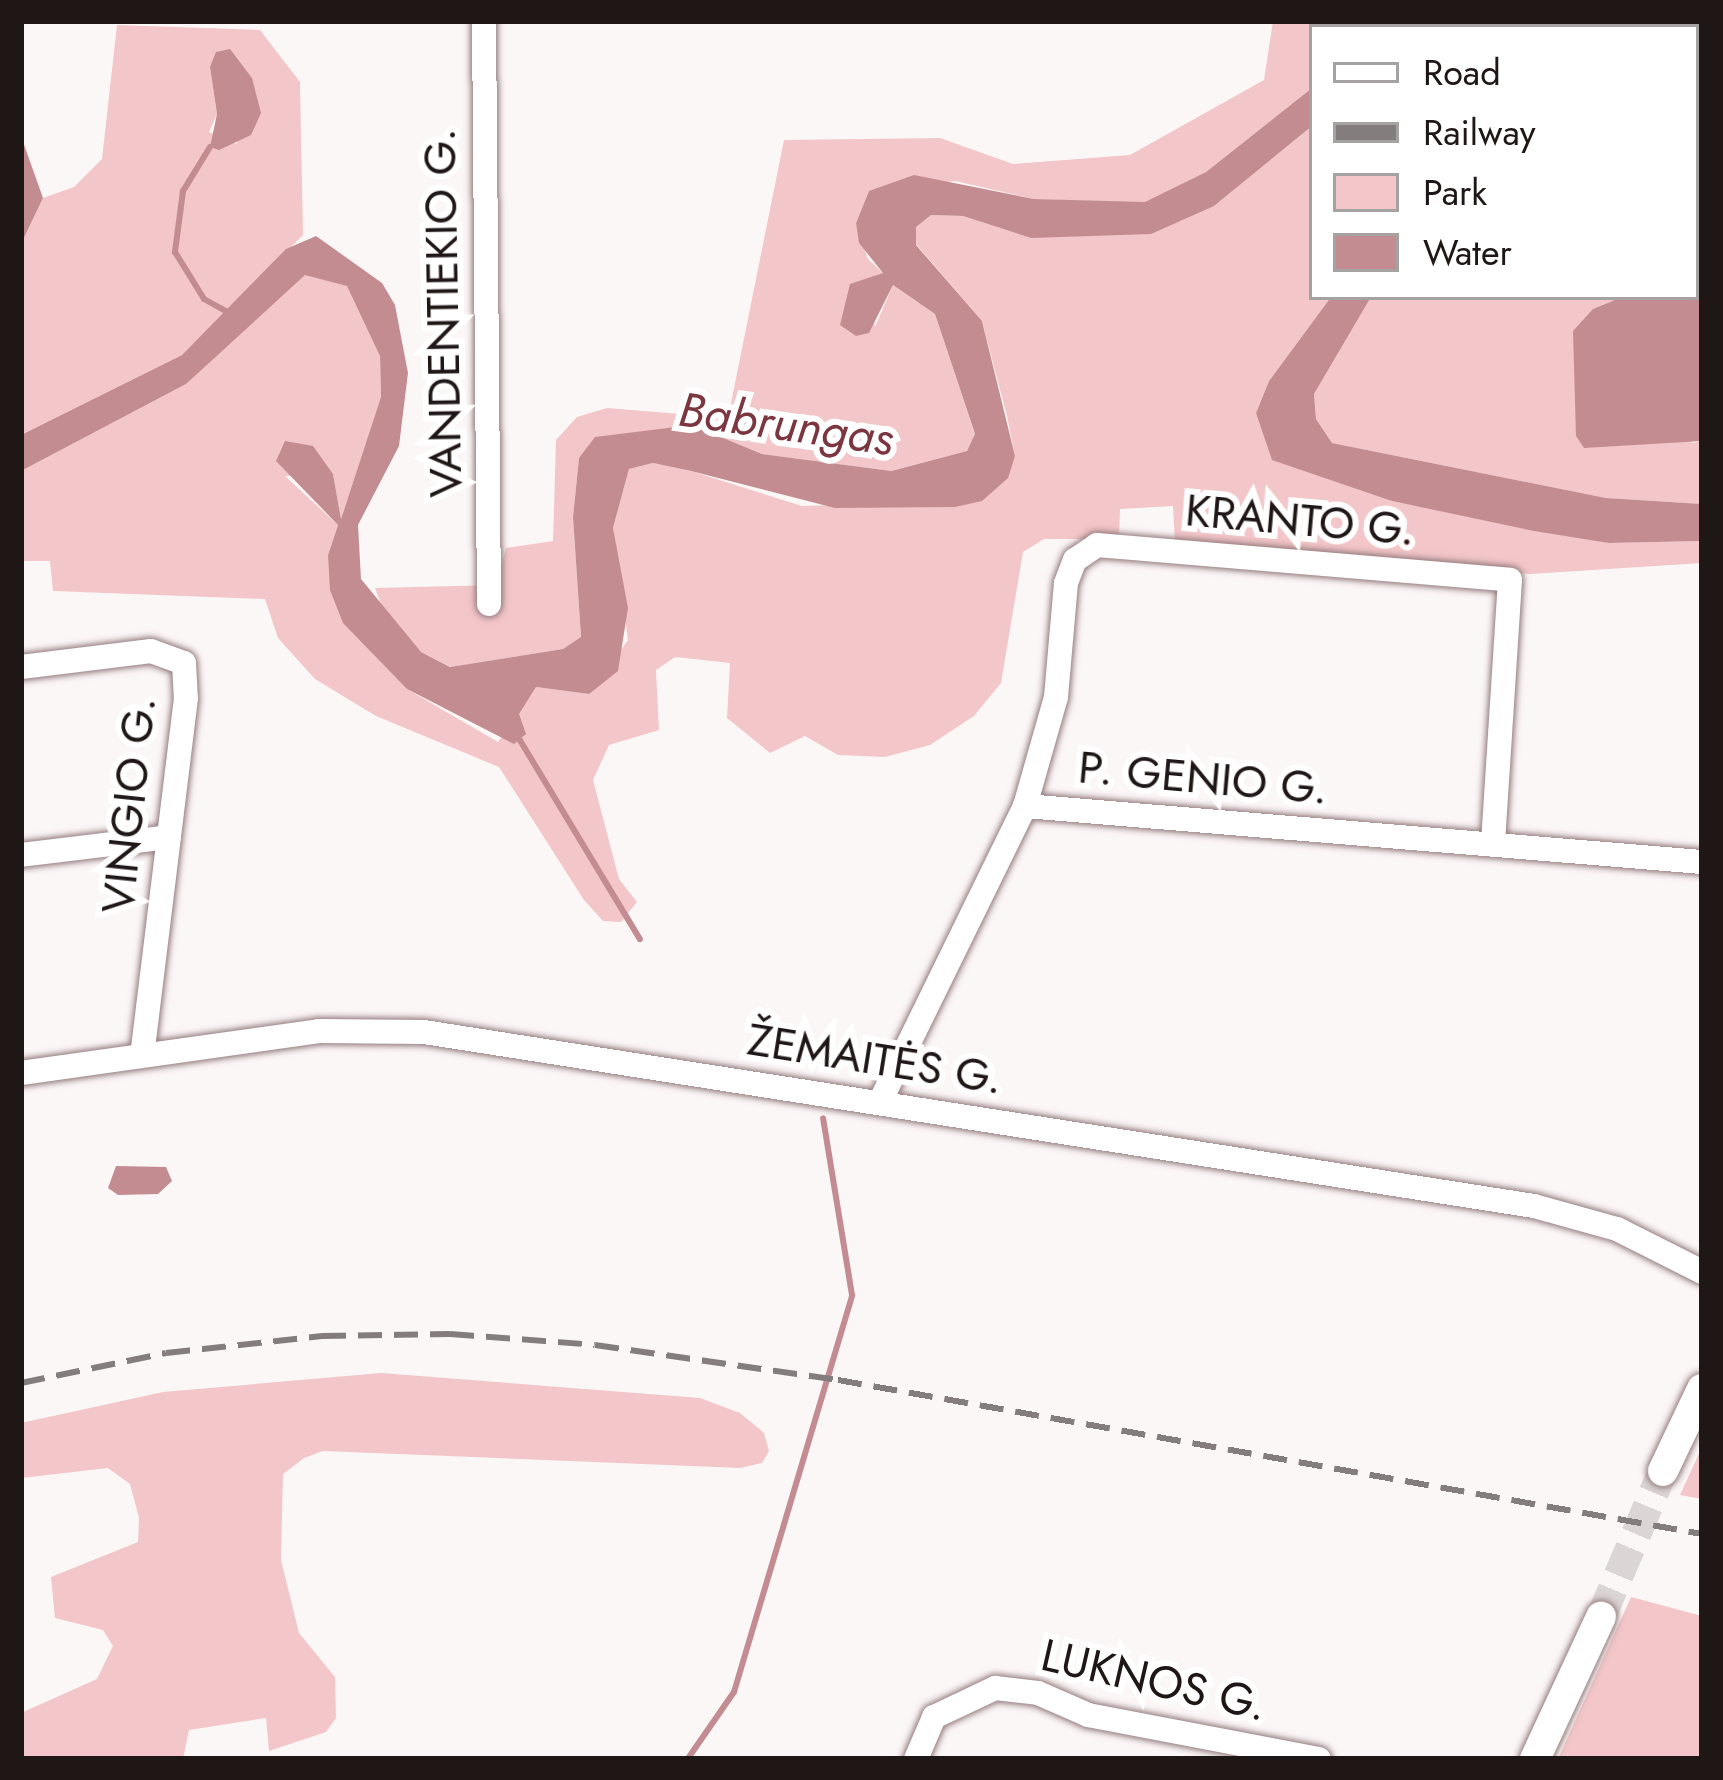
<!DOCTYPE html>
<meta charset="utf-8">
<style>
body{margin:0}
#map{position:relative;width:1723px;height:1780px;overflow:hidden;background:#fcf7f7;font-family:Jost,sans-serif}
div>[style]{position:absolute}
.green>*{inset:0;background:#f3c6c9}
.water>*{inset:0;background:#c38c91}
.stream>*{height:6px;margin:-3px;padding:0 3px;transform-origin:3px;border-radius:3px;background:#c38c91}
.major-tunnel>*{height:30px;margin-top:-15px;transform-origin:0;background:repeating-linear-gradient(90deg,#dbd5d5 0 30px,transparent 0 45px)}
.roads{filter:drop-shadow(0 0 3px #967d7f) drop-shadow(0 0 3px #967d7f)}
.minor>*{height:24px;margin:-12px;padding:0 12px;transform-origin:12px;border-radius:12px;background:#fff}
.major>*{height:30px;margin:-15px;padding:0 15px;transform-origin:15px;border-radius:15px;background:#fff}
.rail>*{height:6px;margin-top:-3px;transform-origin:0;background:repeating-linear-gradient(90deg,#847d7d 0 24px,transparent 0 36px)}
span{translate:-50% -50%;white-space:nowrap;text-align:center;line-height:1.15;-webkit-text-stroke:12px #fff;paint-order:stroke}
.street-label{font-size:45px;color:#1f1616}
.water-label{font-size:48px;color:#7b3640;font-style:italic}
.frame{position:absolute;inset:0;border:24px solid #1f1616;pointer-events:none}
.legend{position:absolute;left:1309px;top:24px;width:390px;height:276px;box-sizing:border-box;background:#fff;border:3px solid #a5a2a2;margin:0;padding:15px 21px;list-style:none;font-size:36px;color:#1f1616}
.legend li{display:flex;align-items:center;gap:24px;height:60px}
.legend b{width:60px;border:3px solid #a5a2a2}
</style>
<div id="map">
<div class="green">
<div style="clip-path:polygon(1273px 21px,1390px 21px,1312px 27px,1312px 88px,1206px 172px,1145px 203px,1034px 199px,955px 181px,869px 191px,856px 223px,868px 259px,883px 273px,868px 279px,875px 327px,893px 285px,935px 314px,975px 435px,967px 451px,890px 471px,762px 454px,692px 425px,579px 458px,573px 517px,581px 638px,563px 649px,451px 667px,421px 652px,386px 617px,375px 588px,496px 585px,506px 548px,553px 541px,556px 440px,577px 417px,607px 408px,728px 418px,784px 140px,940px 138px,1013px 164px,1130px 155px,1264px 80px)"></div>
<div style="clip-path:polygon(evenodd,117px 25px,260px 30px,300px 82px,303px 235px,182px 355px,21px 435px,21px 244px,43px 198px,74px 187px,102px 159px,117px 25px,210px 67px,237px 144px,209px 132px,217px 114px,210px 67px)"></div>
<div style="clip-path:polygon(1312px 126px,1312px 297px,1331px 297px,1269px 381px,1256px 413px,1392px 501px,1609px 543px,1702px 541px,1702px 563px,1530px 574px,1175px 543px,1173px 506px,1120px 509px,1119px 539px,1044px 539px,1023px 552px,1001px 683px,974px 716px,930px 745px,885px 757px,838px 755px,805px 736px,770px 753px,727px 718px,730px 663px,675px 657px,656px 670px,659px 730px,609px 745px,593px 780px,619px 879px,637px 902px,621px 922px,603px 921px,584px 900px,499px 767px,376px 716px,315px 679px,278px 638px,265px 599px,53px 591px,50px 561px,21px 561px,21px 471px,186px 384px,273px 299px,305px 275px,328px 275px,347px 286px,365px 314px,380px 356px,381px 398px,341px 519px,333px 474px,285px 476px,338px 525px,328px 555px,407px 689px,498px 742px,536px 687px,589px 694px,628px 640px,613px 528px,629px 469px,653px 463px,691px 471px,802px 506px,982px 501px,1015px 456px,1007px 416px,982px 321px,916px 244px,915px 227px,931px 215px,963px 216px,1031px 238px,1214px 206px)"></div>
<div style="clip-path:polygon(1371px 297px,1622px 297px,1593px 309px,1692px 443px,1702px 441px,1702px 504px,1606px 498px,1332px 443px,1316px 419px,1314px 394px)"></div>
<div style="clip-path:polygon(381px 1373px,700px 1398px,740px 1413px,764px 1433px,769px 1451px,762px 1463px,740px 1468px,323px 1451px,304px 1458px,283px 1474px,281px 1560px,299px 1633px,335px 1677px,336px 1718px,326px 1732px,269px 1751px,266px 1718px,189px 1730px,183px 1759px,21px 1759px,21px 1713px,97px 1679px,113px 1646px,103px 1630px,55px 1618px,51px 1577px,138px 1542px,139px 1518px,130px 1484px,108px 1468px,21px 1478px,21px 1423px,163px 1392px)"></div>
<div style="clip-path:polygon(1702px 1447px,1702px 1499px,1680px 1495px)"></div>
<div style="clip-path:polygon(1631px 1597px,1702px 1616px,1702px 1759px,1558px 1759px)"></div>
</div>
<div class="water">
<div style="clip-path:polygon(1390px 21px,1482px 21px,1488px 27px,1381px 27px)"></div>
<div style="clip-path:polygon(230px 49px,252px 78px,261px 113px,251px 135px,219px 150px,210px 147px,217px 114px,210px 67px,216px 52px)"></div>
<div style="clip-path:polygon(1312px 88px,1312px 126px,1214px 206px,1151px 234px,1031px 238px,963px 216px,931px 215px,916px 227px,916px 245px,982px 321px,1015px 456px,1008px 478px,982px 501px,955px 507px,835px 508px,691px 471px,653px 463px,629px 469px,613px 528px,628px 608px,618px 671px,589px 694px,536px 687px,519px 714px,526px 734px,514px 744px,407px 689px,343px 623px,330px 590px,328px 555px,338px 525px,276px 461px,285px 441px,313px 446px,333px 474px,341px 519px,381px 397px,380px 356px,347px 286px,305px 275px,186px 384px,21px 471px,21px 435px,182px 355px,286px 249px,316px 236px,382px 283px,395px 305px,408px 373px,399px 446px,358px 525px,361px 579px,421px 652px,450px 667px,563px 649px,581px 637px,573px 517px,579px 458px,595px 437px,692px 425px,762px 454px,891px 471px,967px 451px,975px 434px,935px 314px,893px 285px,869px 333px,856px 336px,840px 325px,850px 284px,883px 273px,859px 243px,856px 223px,869px 191px,914px 175px,1034px 199px,1145px 202px,1206px 172px)"></div>
<div style="clip-path:polygon(21px 136px,43px 198px,21px 244px)"></div>
<div style="clip-path:polygon(1702px 247px,1702px 441px,1584px 448px,1576px 436px,1573px 331px,1593px 309px,1622px 297px,1696px 297px)"></div>
<div style="clip-path:polygon(1331px 297px,1371px 297px,1314px 394px,1316px 419px,1332px 443px,1606px 498px,1702px 504px,1702px 541px,1609px 543px,1534px 531px,1392px 501px,1272px 460px,1256px 413px,1269px 381px)"></div>
<div style="clip-path:polygon(116px 1166px,166px 1167px,172px 1181px,158px 1194px,118px 1195px,108px 1188px)"></div>
</div>
<div class="stream">
<div style="left:210px;top:147px;width:52px;rotate:121.5deg"></div>
<div style="left:183px;top:191px;width:62px;rotate:97.5deg"></div>
<div style="left:175px;top:252px;width:55px;rotate:58.3deg"></div>
<div style="left:204px;top:299px;width:25px;rotate:29deg"></div>
<div style="left:518px;top:737px;width:236px;rotate:58.9deg"></div>
<div style="left:689px;top:1757px;width:79px;rotate:-55.3deg"></div>
<div style="left:734px;top:1692px;width:414px;rotate:-73.4deg"></div>
<div style="left:852px;top:1295px;width:179px;rotate:-99.3deg"></div>
</div>
<div class="major-tunnel">
<div style="left:1601px;top:1617px;width:159px;rotate:-67deg"></div>
</div>
<div class="roads">
<div class="minor">
<div style="left:484px;top:21px;width:583px;rotate:89.51deg"></div>
<div style="left:1614px;top:23px;width:57px;rotate:-2deg"></div>
<div style="left:21px;top:667px;width:131px;rotate:-7deg"></div>
<div style="left:151px;top:651px;width:35px;rotate:20deg"></div>
<div style="left:184px;top:663px;width:35px;rotate:87deg"></div>
<div style="left:186px;top:698px;width:355px;rotate:97deg"></div>
<div style="left:1025px;top:806px;width:113px;rotate:-74.1deg"></div>
<div style="left:1056px;top:697px;width:114px;rotate:-85deg"></div>
<div style="left:1066px;top:583px;width:25px;rotate:-69deg"></div>
<div style="left:1075px;top:560px;width:27px;rotate:-34deg"></div>
<div style="left:1097px;top:545px;width:414px;rotate:4.8deg"></div>
<div style="left:1510px;top:580px;width:265px;rotate:93.7deg"></div>
<div style="left:21px;top:855px;width:149px;rotate:-6.9deg"></div>
<div style="left:21px;top:1073px;width:301px;rotate:-8deg"></div>
<div style="left:319px;top:1031px;width:105px;rotate:0.5deg"></div>
<div style="left:424px;top:1032px;width:1124px;rotate:8.91deg"></div>
<div style="left:1534px;top:1206px;width:86px;rotate:15.5deg"></div>
<div style="left:1617px;top:1229px;width:95px;rotate:26.8deg"></div>
<div style="left:880px;top:1102px;width:330px;rotate:-63.9deg"></div>
<div style="left:1025px;top:806px;width:679px;rotate:4.73deg"></div>
<div style="left:916px;top:1759px;width:46px;rotate:-66.8deg"></div>
<div style="left:934px;top:1717px;width:68px;rotate:-25.4deg"></div>
<div style="left:995px;top:1688px;width:43px;rotate:6.6deg"></div>
<div style="left:1038px;top:1693px;width:55px;rotate:23.7deg"></div>
<div style="left:1088px;top:1715px;width:235px;rotate:10.8deg"></div>
</div>
<div class="major">
<div style="left:1663px;top:1471px;width:91px;rotate:-64.6deg"></div>
<div style="left:1535px;top:1759px;width:157px;rotate:-65.1deg"></div>
</div>
</div>
<div class="rail">
<div style="left:21px;top:1383px;width:148px;rotate:-11.7deg"></div>
<div style="left:166px;top:1353px;width:157px;rotate:-6.2deg"></div>
<div style="left:322px;top:1336px;width:128px;rotate:-0.9deg"></div>
<div style="left:450px;top:1334px;width:145px;rotate:4.3deg"></div>
<div style="left:595px;top:1345px;width:246px;rotate:8.2deg"></div>
<div style="left:838px;top:1380px;width:878px;rotate:10.11deg"></div>
</div>
<div class="street-label">
<span style="left:443px;top:313px;rotate:-91deg">VANDENTIEKIO G.</span>
<span style="left:1300px;top:520px;rotate:5deg">KRANTO G.</span>
<span style="left:1203px;top:778px;rotate:5deg">P. GENIO G.</span>
<span style="left:129px;top:805px;rotate:-84deg">VINGIO G.</span>
<span style="left:875px;top:1059px;rotate:9deg">ŽEMAITĖS G.</span>
<span style="left:1154px;top:1680px;rotate:13deg">LUKNOS G.</span>
</div>
<div class="water-label">
<span style="left:786px;top:424px;rotate:8deg">Babrungas</span>
</div>
<div class="frame"></div>
<ul class="legend">
<li><b style="height:15px;background:#fff"></b>Road</li>
<li><b style="height:15px;background:#847d7d"></b>Railway</li>
<li><b style="height:33px;background:#f3c6c9"></b>Park</li>
<li><b style="height:33px;background:#c38c91"></b>Water</li>
</ul>
</div>
